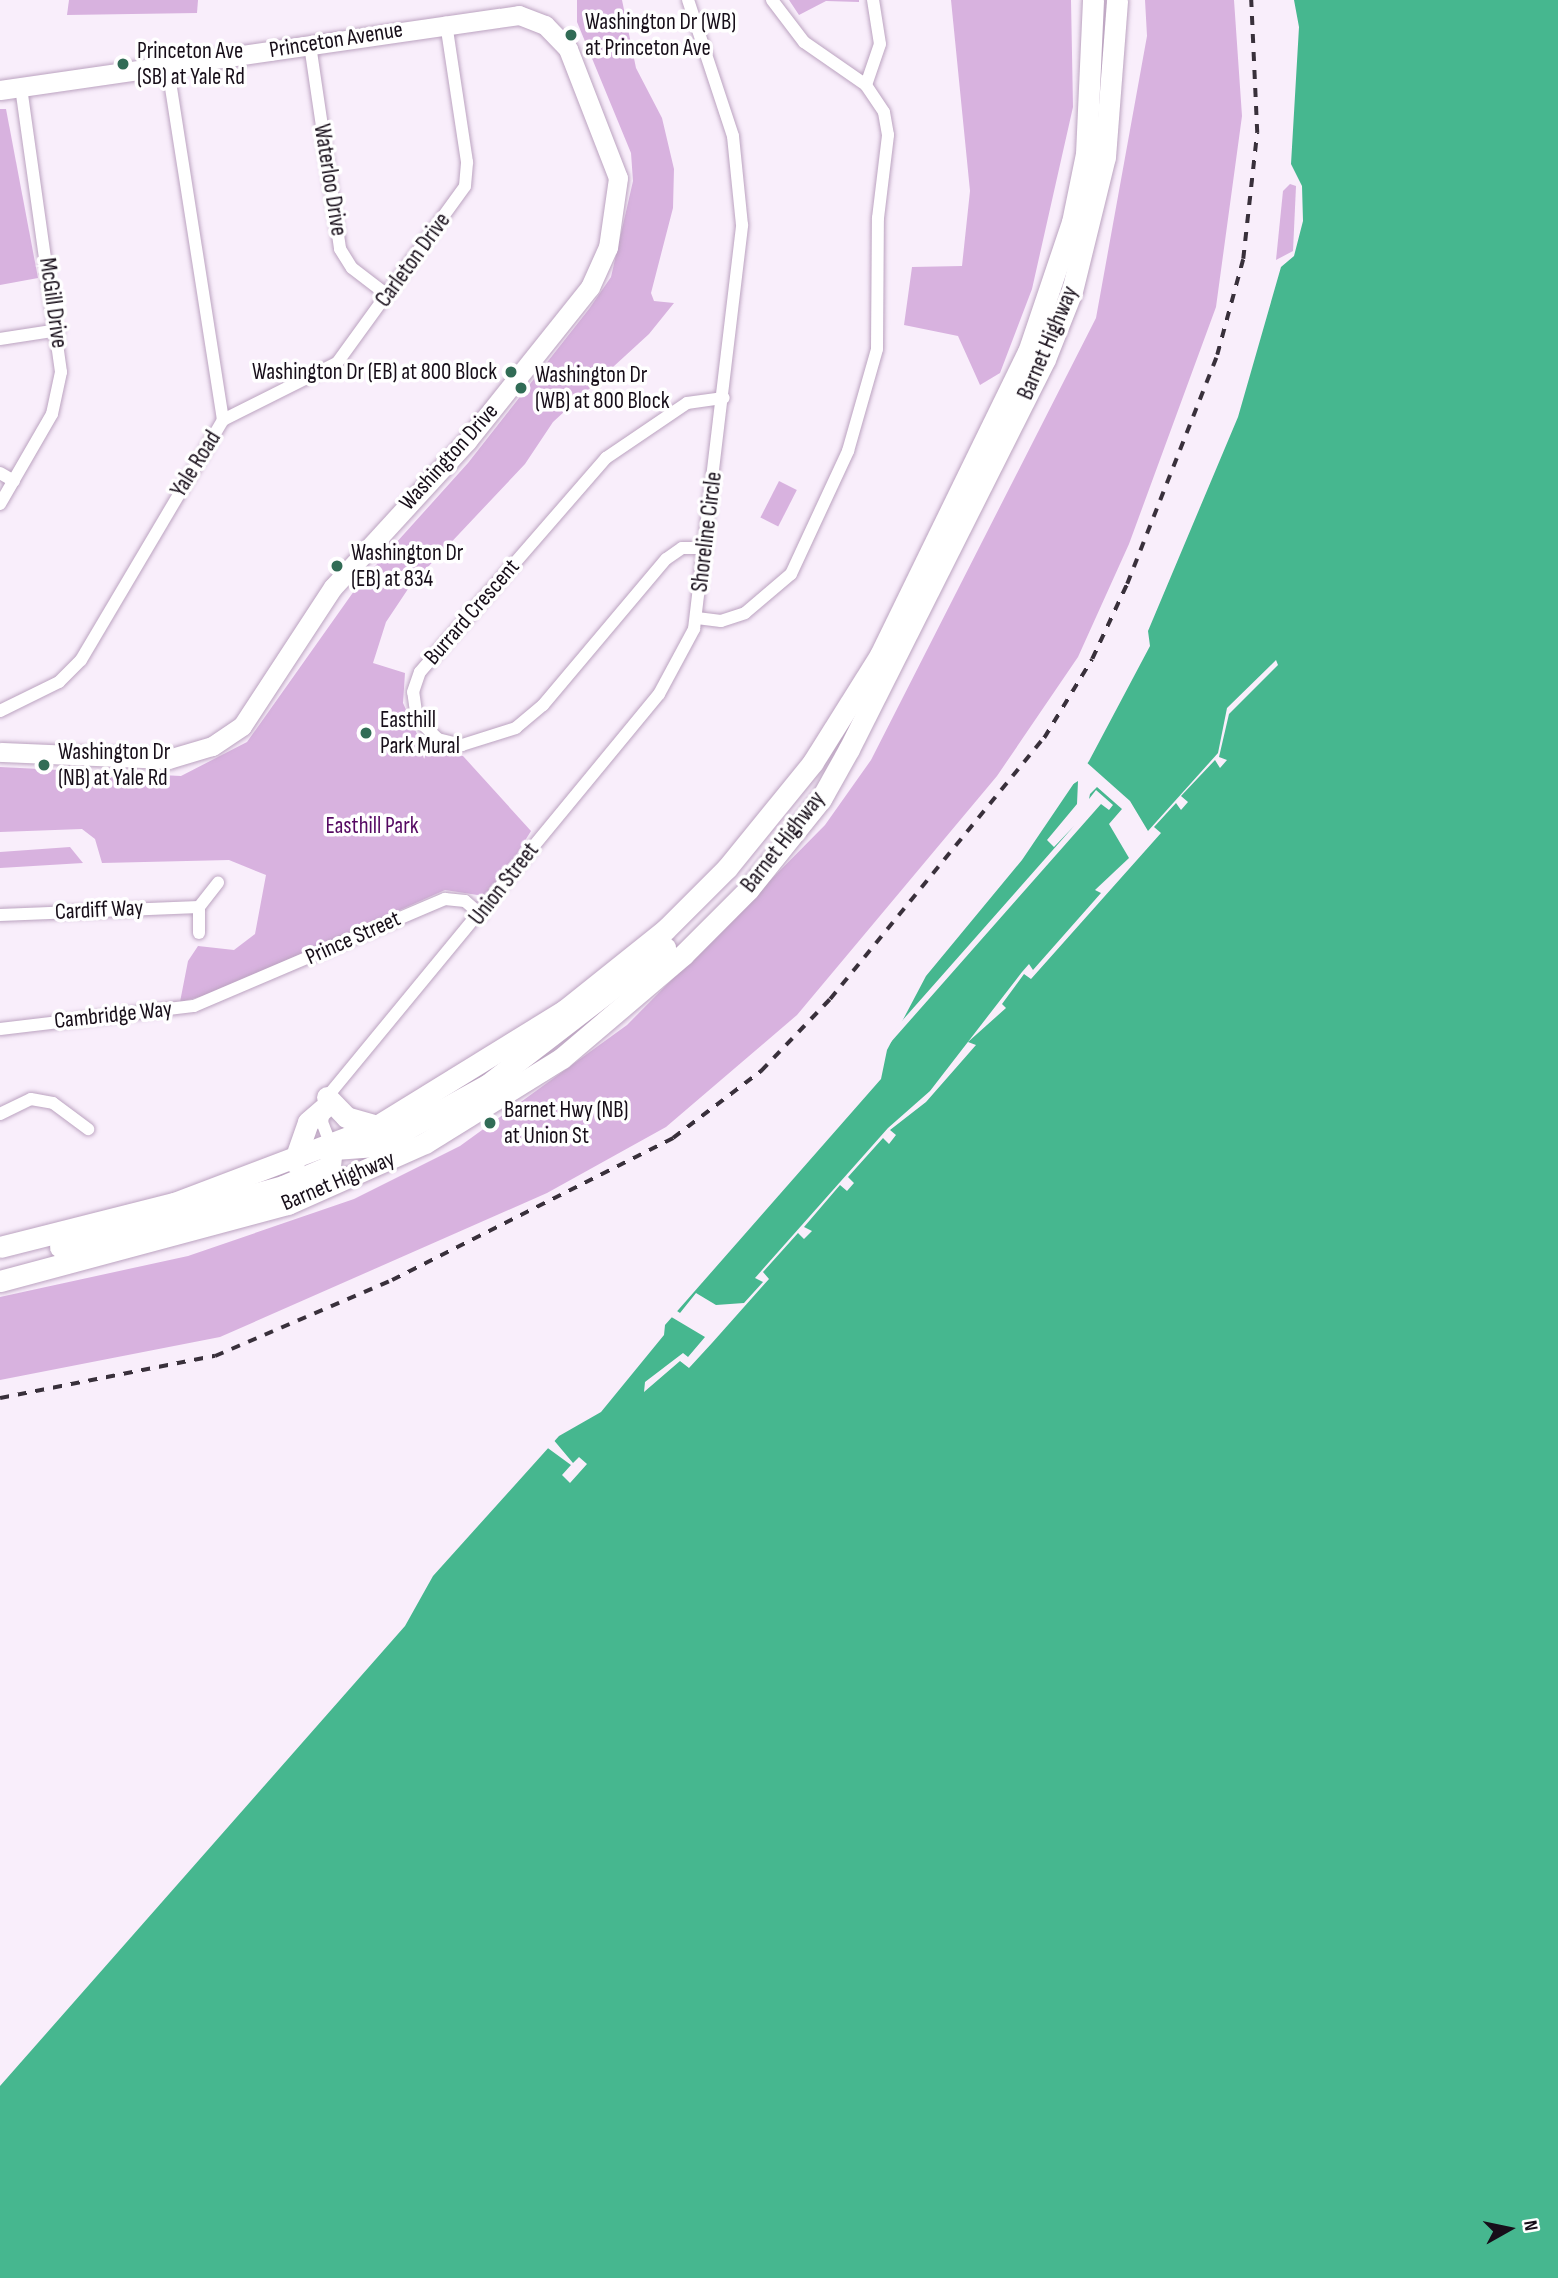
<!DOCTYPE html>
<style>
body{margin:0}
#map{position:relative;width:1558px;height:2278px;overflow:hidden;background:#f9eefb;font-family:"Sofia Sans Condensed",sans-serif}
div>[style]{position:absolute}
.green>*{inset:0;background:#d8b2df;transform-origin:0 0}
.water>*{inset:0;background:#46b78f}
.pier>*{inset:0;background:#f9eefb}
.roads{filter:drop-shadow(0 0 2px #bba3c0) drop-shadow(0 0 2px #bba3c0)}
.street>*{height:12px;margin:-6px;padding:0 6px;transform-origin:6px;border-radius:6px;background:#fff}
.secondary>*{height:19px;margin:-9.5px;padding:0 9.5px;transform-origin:9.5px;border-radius:9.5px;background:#fff}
.primary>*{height:21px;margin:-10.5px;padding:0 10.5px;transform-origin:10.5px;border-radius:10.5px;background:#fff}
.rail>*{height:3.5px;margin-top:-1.75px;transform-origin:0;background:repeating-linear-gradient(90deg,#39303b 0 9px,transparent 0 18px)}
.dots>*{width:19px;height:19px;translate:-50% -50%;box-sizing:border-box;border:4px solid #fff;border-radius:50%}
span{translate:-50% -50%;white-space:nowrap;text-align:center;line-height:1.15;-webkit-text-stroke:7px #fff;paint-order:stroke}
.poi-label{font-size:23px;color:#170e19}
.left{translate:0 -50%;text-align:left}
.right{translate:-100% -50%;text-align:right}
.street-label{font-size:23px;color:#170e19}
.park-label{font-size:23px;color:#550962}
.north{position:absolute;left:1474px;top:2194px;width:70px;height:70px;-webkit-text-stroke:5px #fff;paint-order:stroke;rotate:81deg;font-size:19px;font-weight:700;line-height:28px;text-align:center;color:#170e19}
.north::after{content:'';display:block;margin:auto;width:24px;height:32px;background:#170e19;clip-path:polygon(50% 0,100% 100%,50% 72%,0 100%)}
</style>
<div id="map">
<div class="green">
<div style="clip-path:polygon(69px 0,198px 0,197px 13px,67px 15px)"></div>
<div style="clip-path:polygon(577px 0,622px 0,636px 68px,662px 118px,674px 169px,673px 208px,651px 293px,654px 301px,674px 303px,649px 334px,553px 422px,525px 464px,410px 586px,386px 622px,373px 663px,405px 673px,403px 703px,417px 734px,445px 754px,463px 756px,531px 831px,495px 889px,484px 896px,445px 890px,211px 994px,180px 1002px,188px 961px,198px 946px,234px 950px,255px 934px,266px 875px,229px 860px,102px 863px,95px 839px,82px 829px,0 832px,0 767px,181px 776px,247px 742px,359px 584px,468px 463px,589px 309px,611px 277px,633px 181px,631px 153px,577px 22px)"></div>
<div style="clip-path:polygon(789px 0,859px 0,859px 2px,826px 1px,799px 15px)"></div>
<div style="clip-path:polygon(951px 0,1071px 0,1073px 107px,1032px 289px,1000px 373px,980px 385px,958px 336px,904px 325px,912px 267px,962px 266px,970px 191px)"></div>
<div style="clip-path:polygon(1145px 0,1234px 0,1242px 116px,1216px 307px,1129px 544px,1078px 657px,997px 776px,797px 1015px,666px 1127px,547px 1193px,220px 1337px,0 1380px,0 1297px,188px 1256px,354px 1199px,460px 1146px,627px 1025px,825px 825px,871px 760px,1096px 318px,1147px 36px)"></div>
<div style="clip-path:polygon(0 109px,6px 109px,38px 278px,0 285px)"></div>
<div style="clip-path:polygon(1290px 184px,1296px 186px,1293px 251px,1276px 260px,1283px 191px)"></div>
<div style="left:779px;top:481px;width:20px;height:41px;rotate:27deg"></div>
<div style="clip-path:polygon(70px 847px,83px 863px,0 868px,0 852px)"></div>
</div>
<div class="water">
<div style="clip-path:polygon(1294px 0,1558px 0,1558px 2278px,0 2278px,0 2086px,405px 1626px,433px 1576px,559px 1436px,601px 1412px,664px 1335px,665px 1325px,881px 1079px,887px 1050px,926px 976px,1022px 860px,1089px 761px,1150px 646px,1148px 631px,1238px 417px,1281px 267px,1294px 256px,1303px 221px,1302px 186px,1291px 164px,1299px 27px)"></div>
</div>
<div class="pier">
<div style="clip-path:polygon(1276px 660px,1278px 665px,1229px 714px,1219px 757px,1227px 760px,1220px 768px,1215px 760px,1181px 796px,1188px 802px,1181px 810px,1176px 803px,1154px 827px,1161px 833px,1031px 979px,1024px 974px,1002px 1004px,1006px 1008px,968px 1042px,976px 1045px,926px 1102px,890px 1130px,896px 1135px,889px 1144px,883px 1138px,848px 1177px,854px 1183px,847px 1191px,840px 1185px,804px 1227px,812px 1231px,804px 1239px,798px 1233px,763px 1272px,769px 1279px,712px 1343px,689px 1368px,680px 1361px,644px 1392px,645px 1382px,683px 1353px,688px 1357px,705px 1337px,668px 1315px,674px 1309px,680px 1313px,696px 1293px,716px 1305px,744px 1303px,763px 1282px,755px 1278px,888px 1128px,930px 1091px,1022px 972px,1029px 964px,1033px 970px,1101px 893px,1095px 890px,1129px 858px,1109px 824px,1122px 809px,1097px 787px,1090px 794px,1089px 799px,1096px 790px,1113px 805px,1109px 810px,1101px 804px,883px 1051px,893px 1031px,1074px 826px,1054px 847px,1047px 840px,1077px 804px,1078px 781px,1067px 788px,1085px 761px,1130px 801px,1148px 831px,1218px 753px,1227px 708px)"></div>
<div style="clip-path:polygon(552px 1438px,573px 1463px,579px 1457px,587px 1464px,570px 1483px,562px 1475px,571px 1465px,545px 1446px)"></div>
</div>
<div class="roads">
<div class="street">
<div style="left:310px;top:45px;width:206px;rotate:81.6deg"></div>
<div style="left:340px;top:249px;width:22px;rotate:58deg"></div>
<div style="left:352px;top:268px;width:44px;rotate:37.6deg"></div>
<div style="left:866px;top:85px;width:43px;rotate:-71.1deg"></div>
<div style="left:880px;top:44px;width:45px;rotate:-99deg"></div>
<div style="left:0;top:339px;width:59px;rotate:-8.8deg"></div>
<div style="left:223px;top:420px;width:127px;rotate:-26.6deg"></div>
<div style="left:337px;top:363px;width:218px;rotate:-54.1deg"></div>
<div style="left:465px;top:186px;width:24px;rotate:-85deg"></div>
<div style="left:467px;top:162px;width:141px;rotate:-98.6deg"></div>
<div style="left:0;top:473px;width:16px;rotate:30deg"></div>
<div style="left:0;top:504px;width:104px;rotate:-60deg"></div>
<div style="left:52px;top:414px;width:43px;rotate:-77.9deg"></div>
<div style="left:61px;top:372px;width:286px;rotate:-98deg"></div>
<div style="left:705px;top:548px;width:23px;rotate:180deg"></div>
<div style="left:682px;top:548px;width:19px;rotate:145deg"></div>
<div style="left:666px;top:559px;width:191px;rotate:130.1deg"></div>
<div style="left:543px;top:705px;width:35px;rotate:140deg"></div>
<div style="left:516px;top:728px;width:57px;rotate:162.5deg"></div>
<div style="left:462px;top:745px;width:25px;rotate:-166deg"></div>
<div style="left:438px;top:739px;width:29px;rotate:-136deg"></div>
<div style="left:417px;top:719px;width:27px;rotate:-98deg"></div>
<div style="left:413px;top:692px;width:21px;rotate:-71deg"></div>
<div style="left:420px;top:672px;width:284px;rotate:-49deg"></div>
<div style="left:606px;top:458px;width:98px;rotate:-34.2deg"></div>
<div style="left:687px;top:403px;width:37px;rotate:-8deg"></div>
<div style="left:697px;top:618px;width:24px;rotate:7deg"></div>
<div style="left:721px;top:621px;width:25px;rotate:-18deg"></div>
<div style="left:745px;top:613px;width:60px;rotate:-40.3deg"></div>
<div style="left:791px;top:574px;width:136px;rotate:-65.1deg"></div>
<div style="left:848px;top:451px;width:106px;rotate:-74.1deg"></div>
<div style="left:877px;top:349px;width:131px;rotate:-89.6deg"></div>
<div style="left:878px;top:218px;width:84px;rotate:-83.1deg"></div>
<div style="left:888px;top:135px;width:23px;rotate:-100deg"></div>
<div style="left:884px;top:112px;width:32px;rotate:-124deg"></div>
<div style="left:866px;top:85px;width:75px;rotate:-145.3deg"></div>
<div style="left:804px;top:42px;width:53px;rotate:-127.3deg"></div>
<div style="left:0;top:711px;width:66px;rotate:-26.2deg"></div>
<div style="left:59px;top:682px;width:31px;rotate:-45deg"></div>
<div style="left:81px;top:660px;width:279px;rotate:-59.4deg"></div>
<div style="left:223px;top:420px;width:357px;rotate:-98.9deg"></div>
<div style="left:199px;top:907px;width:26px;rotate:90deg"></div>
<div style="left:0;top:915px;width:199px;rotate:-2.3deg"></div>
<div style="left:199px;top:907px;width:31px;rotate:-52deg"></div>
<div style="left:0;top:1029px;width:195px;rotate:-6.8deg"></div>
<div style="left:194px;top:1006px;width:273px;rotate:-23.1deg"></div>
<div style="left:445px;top:899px;width:20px;rotate:6deg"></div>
<div style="left:465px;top:901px;width:21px;rotate:41deg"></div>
<div style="left:0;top:1114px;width:34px;rotate:-26deg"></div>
<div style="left:31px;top:1099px;width:22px;rotate:10deg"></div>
<div style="left:53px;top:1103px;width:44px;rotate:36.6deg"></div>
<div style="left:332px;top:1148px;width:28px;rotate:-111deg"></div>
<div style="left:322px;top:1122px;width:25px;rotate:-79deg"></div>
<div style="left:327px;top:1097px;width:522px;rotate:-50.52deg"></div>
<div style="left:659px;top:694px;width:74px;rotate:-61.7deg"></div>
<div style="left:694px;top:629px;width:407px;rotate:-83.2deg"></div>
<div style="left:742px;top:225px;width:89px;rotate:-95.8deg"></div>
<div style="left:733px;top:136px;width:143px;rotate:-108.3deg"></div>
</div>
<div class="secondary">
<div style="left:0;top:90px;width:524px;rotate:-8.22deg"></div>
<div style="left:519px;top:15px;width:28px;rotate:21deg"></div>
<div style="left:545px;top:25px;width:33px;rotate:46deg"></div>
<div style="left:568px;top:49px;width:138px;rotate:68.8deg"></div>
<div style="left:618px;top:178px;width:70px;rotate:98.2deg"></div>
<div style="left:608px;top:247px;width:44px;rotate:114.2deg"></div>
<div style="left:590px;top:287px;width:197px;rotate:128.6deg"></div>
<div style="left:467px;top:441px;width:198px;rotate:132.5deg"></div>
<div style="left:333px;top:587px;width:166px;rotate:123.2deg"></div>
<div style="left:242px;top:726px;width:36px;rotate:146deg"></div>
<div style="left:212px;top:746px;width:46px;rotate:163.5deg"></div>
<div style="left:168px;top:759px;width:168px;rotate:-177.6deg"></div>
</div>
<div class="primary">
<div style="left:327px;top:1097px;width:28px;rotate:46deg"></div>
<div style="left:346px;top:1117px;width:32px;rotate:16deg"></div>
<div style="left:334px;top:1149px;width:42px;rotate:-4.1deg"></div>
<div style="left:376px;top:1146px;width:127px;rotate:-28.8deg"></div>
<div style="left:487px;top:1085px;width:225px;rotate:-37.6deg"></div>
<div style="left:294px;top:1162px;width:42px;rotate:-70.7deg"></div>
<div style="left:308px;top:1122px;width:20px;rotate:-41deg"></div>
<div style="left:0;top:1247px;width:179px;rotate:-14.2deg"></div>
<div style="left:174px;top:1203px;width:217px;rotate:-20.8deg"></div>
<div style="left:377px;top:1126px;width:221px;rotate:-31.7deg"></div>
<div style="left:565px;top:1010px;width:128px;rotate:-38.7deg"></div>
<div style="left:665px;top:930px;width:88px;rotate:-45deg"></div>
<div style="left:727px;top:868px;width:136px;rotate:-50.9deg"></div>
<div style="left:813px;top:762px;width:126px;rotate:-57.9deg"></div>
<div style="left:880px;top:655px;width:337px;rotate:-64deg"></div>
<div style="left:1028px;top:352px;width:137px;rotate:-71.3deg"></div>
<div style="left:1072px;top:222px;width:69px;rotate:-78.4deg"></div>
<div style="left:1086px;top:154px;width:154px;rotate:-87.4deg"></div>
<div style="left:60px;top:1247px;width:231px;rotate:-15.3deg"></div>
<div style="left:283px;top:1186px;width:51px;rotate:-23.1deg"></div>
<div style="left:330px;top:1166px;width:18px;rotate:-84deg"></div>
<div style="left:0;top:1281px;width:298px;rotate:-15deg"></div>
<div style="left:288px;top:1204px;width:150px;rotate:-24deg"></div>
<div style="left:425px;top:1143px;width:161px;rotate:-31.8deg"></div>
<div style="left:562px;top:1058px;width:159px;rotate:-40.4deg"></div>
<div style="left:683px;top:955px;width:92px;rotate:-45deg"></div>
<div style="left:748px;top:890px;width:117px;rotate:-51.3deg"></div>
<div style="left:821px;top:799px;width:57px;rotate:-60.8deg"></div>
<div style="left:849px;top:749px;width:436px;rotate:-63.3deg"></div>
<div style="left:1045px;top:359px;width:73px;rotate:-68.3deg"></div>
<div style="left:1072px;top:291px;width:138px;rotate:-76.2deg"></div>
<div style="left:1105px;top:157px;width:157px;rotate:-85.6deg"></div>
</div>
</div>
<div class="rail">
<div style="left:0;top:1398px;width:219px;rotate:-11.1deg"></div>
<div style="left:215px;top:1356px;width:193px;rotate:-23.2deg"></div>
<div style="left:392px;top:1280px;width:315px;rotate:-26.8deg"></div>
<div style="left:673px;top:1138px;width:111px;rotate:-37.3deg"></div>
<div style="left:761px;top:1071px;width:100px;rotate:-46.2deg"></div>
<div style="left:830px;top:999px;width:338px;rotate:-50.7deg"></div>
<div style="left:1044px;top:738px;width:92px;rotate:-58.7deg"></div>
<div style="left:1092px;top:659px;width:83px;rotate:-65deg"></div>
<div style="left:1127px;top:584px;width:246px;rotate:-68.5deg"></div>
<div style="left:1217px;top:355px;width:99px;rotate:-74.8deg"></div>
<div style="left:1243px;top:259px;width:127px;rotate:-83.7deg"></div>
<div style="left:1257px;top:133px;width:133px;rotate:-92.6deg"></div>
</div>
<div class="dots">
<div style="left:571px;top:35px;background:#316c56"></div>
<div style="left:123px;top:64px;background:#316c56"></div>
<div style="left:511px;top:372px;background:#316c56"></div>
<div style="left:521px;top:388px;background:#316c56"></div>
<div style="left:337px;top:566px;background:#316c56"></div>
<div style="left:366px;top:733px;background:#316c56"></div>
<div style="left:44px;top:765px;background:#316c56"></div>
<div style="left:490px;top:1123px;background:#316c56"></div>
</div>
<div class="poi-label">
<span class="left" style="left:585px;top:35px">Washington Dr (WB)<br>at Princeton Ave</span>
<span class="left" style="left:137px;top:64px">Princeton Ave<br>(SB) at Yale Rd</span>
<span class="right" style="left:497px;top:372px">Washington Dr (EB) at 800 Block</span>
<span class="left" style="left:535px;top:388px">Washington Dr<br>(WB) at 800 Block</span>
<span class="left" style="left:351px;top:566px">Washington Dr<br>(EB) at 834</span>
<span class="left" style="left:380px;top:733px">Easthill<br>Park Mural</span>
<span class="left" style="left:58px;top:765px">Washington Dr<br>(NB) at Yale Rd</span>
<span class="left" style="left:504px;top:1123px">Barnet Hwy (NB)<br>at Union St</span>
</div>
<div class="street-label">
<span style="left:336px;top:40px;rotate:-9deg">Princeton Avenue</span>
<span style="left:330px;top:180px;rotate:81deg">Waterloo Drive</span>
<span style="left:413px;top:260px;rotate:-54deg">Carleton Drive</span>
<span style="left:53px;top:303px;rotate:82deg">McGill Drive</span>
<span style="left:1048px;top:343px;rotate:-67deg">Barnet Highway</span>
<span style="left:449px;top:457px;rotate:-48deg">Washington Drive</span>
<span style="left:196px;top:464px;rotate:-58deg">Yale Road</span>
<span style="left:707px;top:532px;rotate:-83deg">Shoreline Circle</span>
<span style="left:472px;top:612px;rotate:-49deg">Burrard Crescent</span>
<span style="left:783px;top:842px;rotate:-52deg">Barnet Highway</span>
<span style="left:504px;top:884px;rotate:-52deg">Union Street</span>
<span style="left:99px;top:910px;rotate:-3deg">Cardiff Way</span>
<span style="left:353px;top:938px;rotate:-24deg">Prince Street</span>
<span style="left:113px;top:1015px;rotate:-6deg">Cambridge Way</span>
<span style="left:338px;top:1181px;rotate:-23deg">Barnet Highway</span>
</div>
<div class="park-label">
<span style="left:372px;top:826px">Easthill Park</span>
</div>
<div class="north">N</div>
</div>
